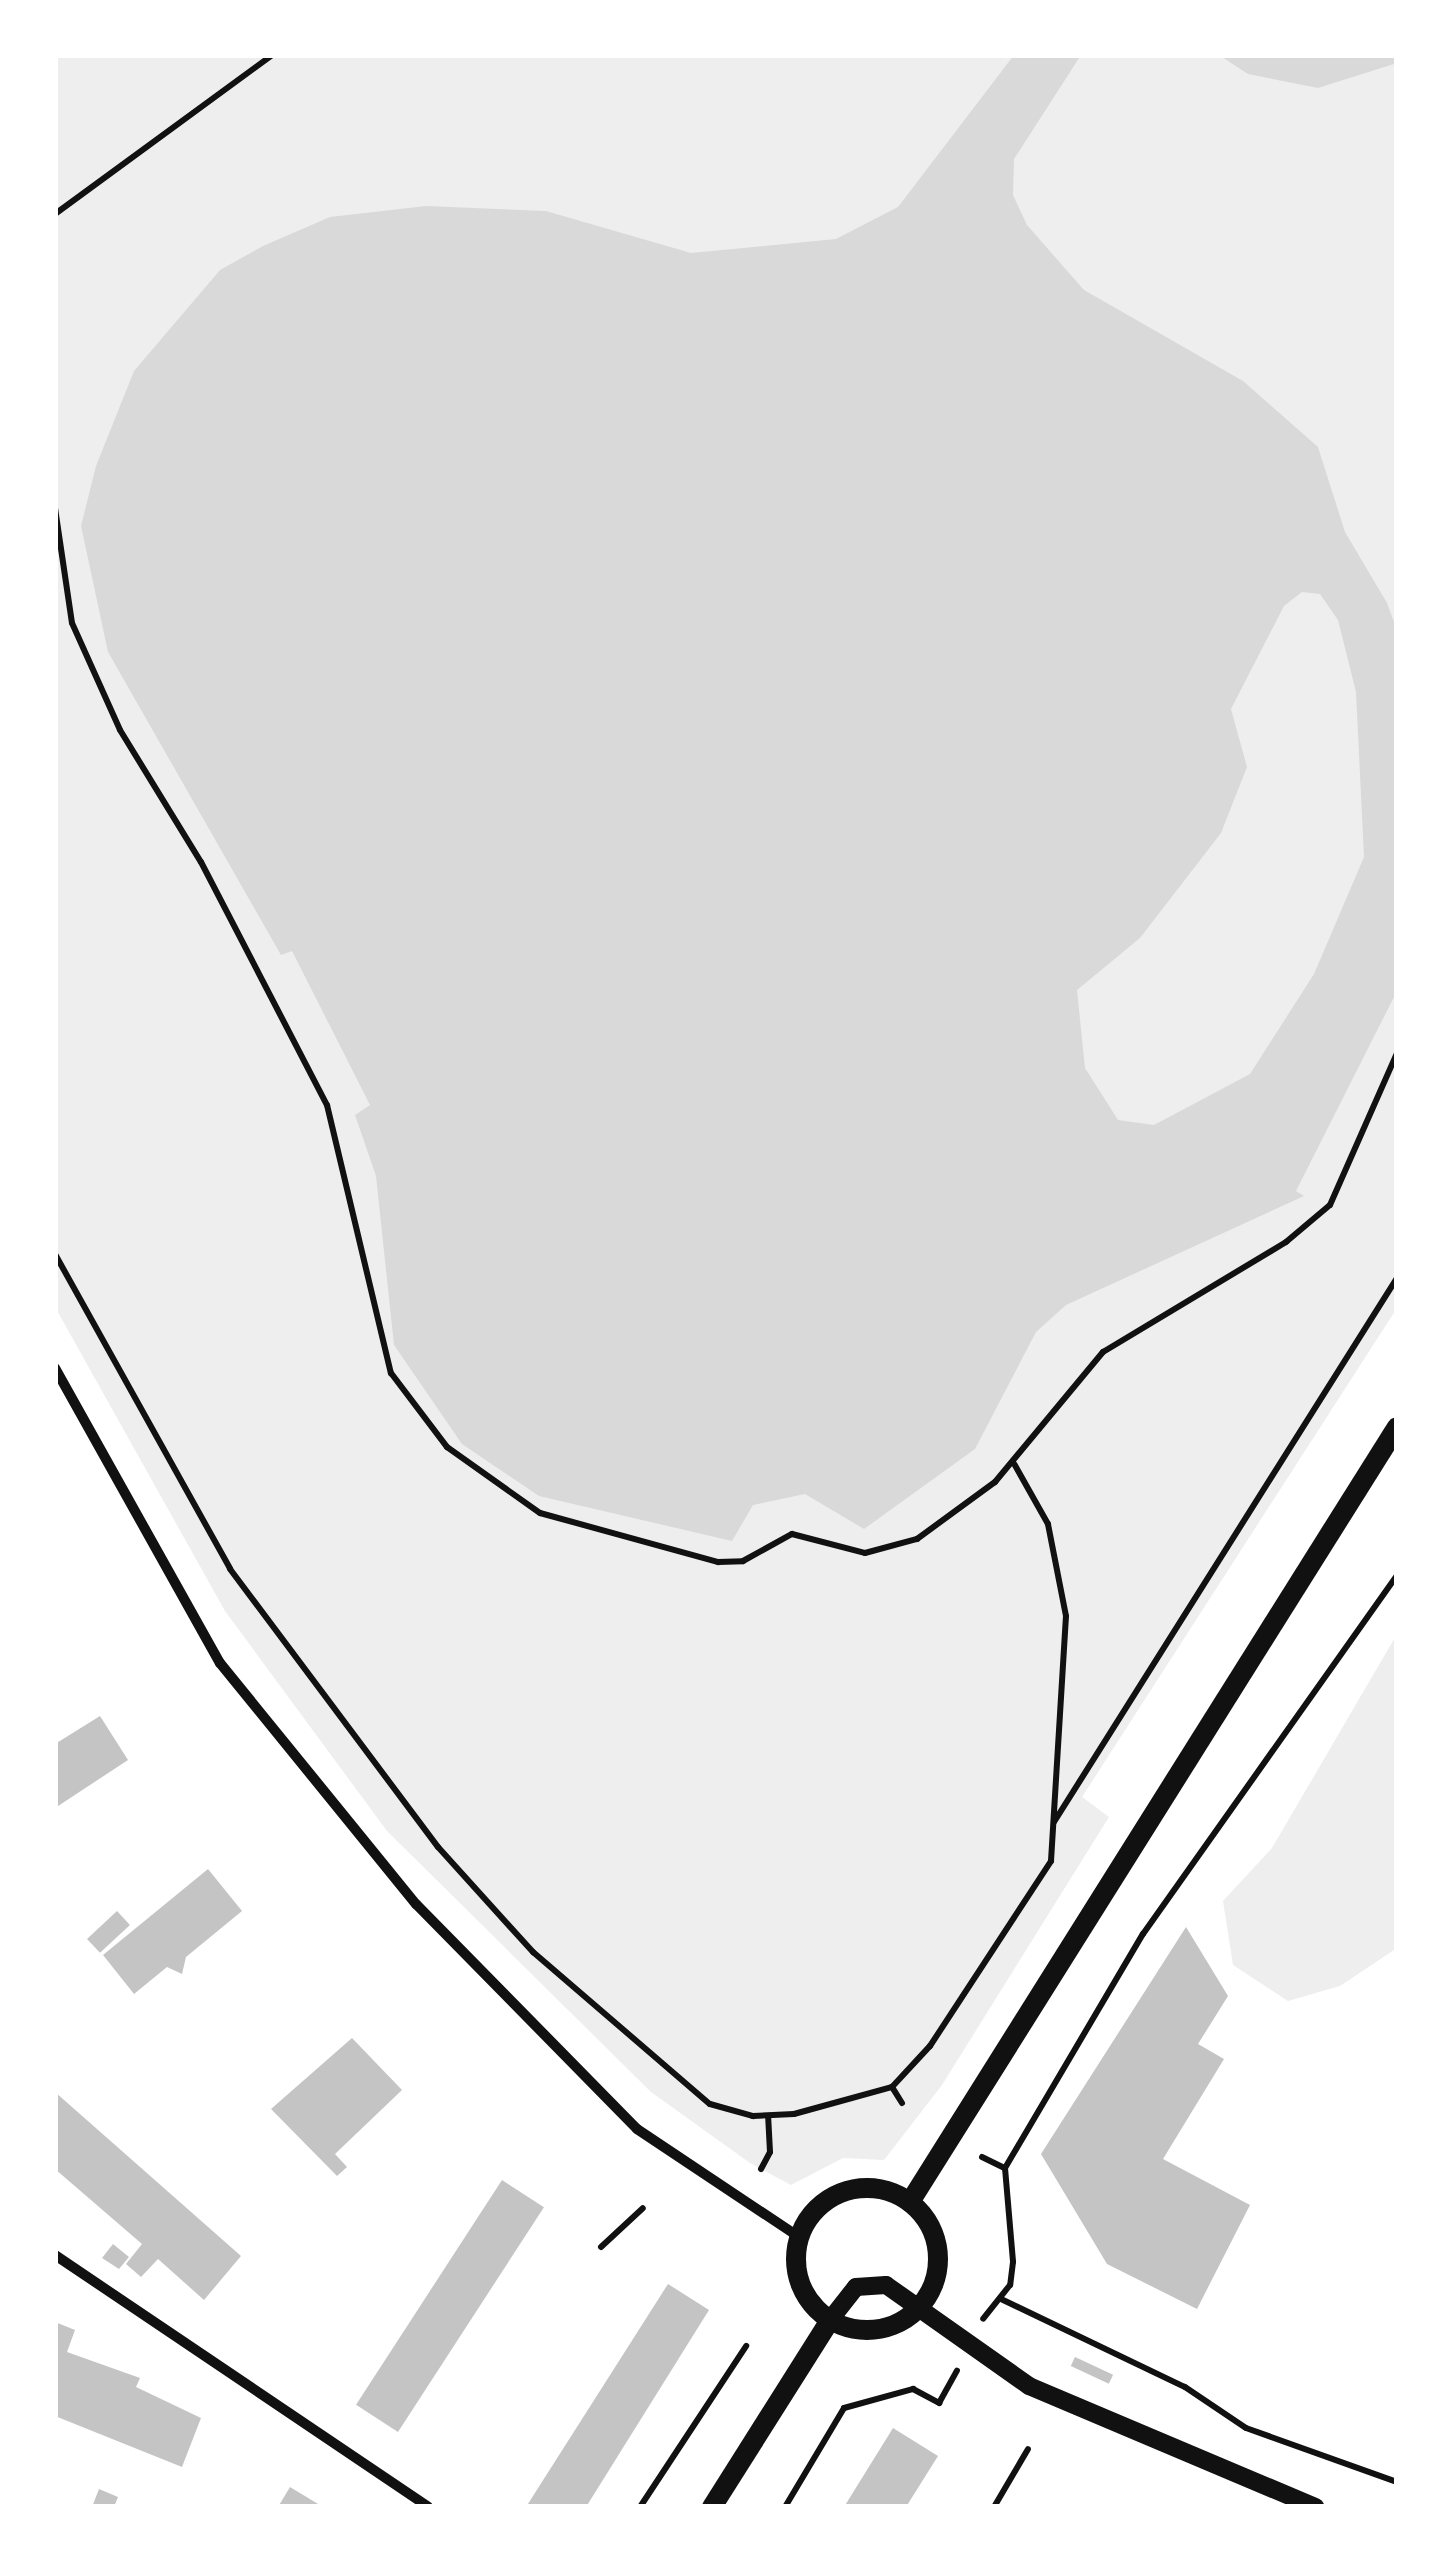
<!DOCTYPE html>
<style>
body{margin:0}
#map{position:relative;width:1452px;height:2562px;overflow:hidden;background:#fff;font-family:Karla,sans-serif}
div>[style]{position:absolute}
.green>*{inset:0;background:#eee}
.water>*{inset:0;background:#d9d9d9}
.building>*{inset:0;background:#c4c4c4;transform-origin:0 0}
.path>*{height:6px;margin:-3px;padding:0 3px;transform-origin:3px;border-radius:3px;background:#111}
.minor>*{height:10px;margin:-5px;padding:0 5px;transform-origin:5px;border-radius:5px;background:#111}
.tertiary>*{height:18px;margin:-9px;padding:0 9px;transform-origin:9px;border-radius:9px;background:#111}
.secondary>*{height:20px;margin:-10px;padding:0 10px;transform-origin:10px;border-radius:10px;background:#111}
.secondary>.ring{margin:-10px;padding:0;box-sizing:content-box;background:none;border:20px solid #111;border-radius:50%}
span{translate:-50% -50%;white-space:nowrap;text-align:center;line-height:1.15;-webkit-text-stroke:8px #fff;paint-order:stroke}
.frame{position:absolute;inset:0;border:58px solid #fff;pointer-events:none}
</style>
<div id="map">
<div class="green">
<div style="clip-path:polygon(55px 55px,1397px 55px,1397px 1308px,1082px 1797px,1109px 1817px,942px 2085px,884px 2160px,843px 2158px,791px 2185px,750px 2163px,651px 2092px,387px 1831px,225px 1611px,55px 1307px)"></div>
<div style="clip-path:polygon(1397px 1634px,1397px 1948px,1340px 1986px,1288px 2001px,1233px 1965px,1223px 1901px,1272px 1848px)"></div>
</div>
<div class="water">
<div style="clip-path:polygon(evenodd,1014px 55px,1081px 55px,1014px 159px,1013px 195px,1027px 225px,1084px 290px,1243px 381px,1318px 447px,1345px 532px,1387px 603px,1397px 630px,1397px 991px,1296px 1191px,1304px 1196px,1066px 1305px,1036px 1332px,975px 1449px,864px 1529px,805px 1494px,753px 1505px,732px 1541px,539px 1496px,462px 1444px,394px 1345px,376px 1176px,355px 1115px,370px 1105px,292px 951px,281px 955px,108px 652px,81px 526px,96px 466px,134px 371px,220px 270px,263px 246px,330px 217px,426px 206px,546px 211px,691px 253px,836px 239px,898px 207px,1014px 55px,1302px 592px,1320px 594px,1338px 620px,1356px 692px,1364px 857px,1314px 974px,1250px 1074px,1154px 1125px,1118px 1120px,1085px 1068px,1077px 990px,1140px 938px,1221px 833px,1247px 767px,1231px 709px,1284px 606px,1302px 592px)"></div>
<div style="clip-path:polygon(1219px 55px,1397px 55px,1397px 63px,1318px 88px,1248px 74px)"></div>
</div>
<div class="building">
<div style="clip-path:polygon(100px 1716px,128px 1760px,55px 1808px,55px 1744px)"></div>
<div style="clip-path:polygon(208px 1869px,242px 1911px,186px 1957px,182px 1974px,167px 1967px,134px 1994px,103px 1955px)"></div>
<div style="left:117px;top:1911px;width:19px;height:41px;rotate:47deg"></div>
<div style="clip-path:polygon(1186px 1927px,1228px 1996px,1198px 2044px,1224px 2059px,1163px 2159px,1250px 2205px,1197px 2309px,1107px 2264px,1041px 2154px)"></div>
<div style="clip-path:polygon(352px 2038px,402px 2090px,335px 2154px,347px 2167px,337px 2176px,271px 2109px)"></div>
<div style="clip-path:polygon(55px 2092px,241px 2256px,204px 2300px,158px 2259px,141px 2277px,126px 2264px,142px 2244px,55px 2169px)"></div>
<div style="left:502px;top:2180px;width:50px;height:268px;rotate:33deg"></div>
<div style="clip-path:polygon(113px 2244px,129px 2257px,119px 2269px,102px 2258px)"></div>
<div style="clip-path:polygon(668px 2284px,709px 2310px,586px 2507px,526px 2507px)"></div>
<div style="clip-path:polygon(55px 2322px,75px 2330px,67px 2352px,140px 2378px,136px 2387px,201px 2418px,182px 2467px,55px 2416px)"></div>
<div style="left:1075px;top:2357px;width:42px;height:10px;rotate:25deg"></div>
<div style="clip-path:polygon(893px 2428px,938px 2456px,906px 2507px,844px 2507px)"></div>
<div style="clip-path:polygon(290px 2487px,323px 2507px,278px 2507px)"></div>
<div style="clip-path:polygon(99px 2489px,118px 2497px,114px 2507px,92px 2507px)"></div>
</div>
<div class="path">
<div style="left:55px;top:214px;width:269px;rotate:-36.2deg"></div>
<div style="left:55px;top:508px;width:116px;rotate:81.6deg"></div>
<div style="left:72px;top:623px;width:117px;rotate:65.8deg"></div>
<div style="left:120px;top:730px;width:155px;rotate:58.5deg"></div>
<div style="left:201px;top:862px;width:274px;rotate:62.6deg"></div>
<div style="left:327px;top:1105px;width:276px;rotate:76.6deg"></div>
<div style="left:391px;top:1373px;width:93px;rotate:52.9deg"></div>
<div style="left:447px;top:1447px;width:114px;rotate:35.4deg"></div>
<div style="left:540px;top:1513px;width:185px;rotate:15.4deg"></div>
<div style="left:718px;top:1562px;width:25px;rotate:-2deg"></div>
<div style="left:743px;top:1561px;width:56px;rotate:-28.9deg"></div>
<div style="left:792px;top:1534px;width:75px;rotate:14.6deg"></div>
<div style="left:865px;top:1553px;width:54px;rotate:-15.1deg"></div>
<div style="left:917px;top:1539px;width:97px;rotate:-36.2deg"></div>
<div style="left:995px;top:1482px;width:169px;rotate:-50.3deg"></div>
<div style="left:1103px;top:1352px;width:214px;rotate:-31deg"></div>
<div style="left:1286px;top:1242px;width:57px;rotate:-40.1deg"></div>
<div style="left:1330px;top:1205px;width:166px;rotate:-66.2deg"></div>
<div style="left:55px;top:1254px;width:360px;rotate:60.9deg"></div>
<div style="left:230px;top:1569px;width:347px;rotate:53.2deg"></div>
<div style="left:438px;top:1847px;width:142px;rotate:47.9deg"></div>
<div style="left:533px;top:1952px;width:233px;rotate:40.7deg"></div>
<div style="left:710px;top:2104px;width:45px;rotate:15.6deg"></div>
<div style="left:753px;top:2116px;width:41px;rotate:-2.8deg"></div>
<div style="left:794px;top:2114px;width:102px;rotate:-15.4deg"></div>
<div style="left:1054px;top:1822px;width:643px;rotate:-57.77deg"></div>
<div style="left:902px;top:2103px;width:19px;rotate:-122deg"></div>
<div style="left:892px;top:2087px;width:56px;rotate:-47.2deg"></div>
<div style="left:930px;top:2046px;width:221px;rotate:-56.8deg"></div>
<div style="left:1051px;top:1861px;width:245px;rotate:-86.5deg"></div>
<div style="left:1066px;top:1616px;width:94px;rotate:-101.1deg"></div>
<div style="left:1048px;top:1524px;width:71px;rotate:-119.4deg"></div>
<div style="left:982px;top:2157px;width:25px;rotate:26deg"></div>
<div style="left:1005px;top:2168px;width:94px;rotate:85.1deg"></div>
<div style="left:1013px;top:2262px;width:23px;rotate:97deg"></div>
<div style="left:1010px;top:2285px;width:43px;rotate:128.5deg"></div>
<div style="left:1005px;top:2168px;width:272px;rotate:-59.5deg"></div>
<div style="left:1143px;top:1934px;width:440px;rotate:-54.7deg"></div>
<div style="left:761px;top:2169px;width:19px;rotate:-62deg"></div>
<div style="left:770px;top:2152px;width:36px;rotate:-93deg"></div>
<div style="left:601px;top:2247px;width:57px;rotate:-42.9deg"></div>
<div style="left:1001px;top:2299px;width:204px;rotate:25.6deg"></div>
<div style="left:1185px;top:2387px;width:73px;rotate:33.9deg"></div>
<div style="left:1246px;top:2428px;width:160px;rotate:19.7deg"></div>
<div style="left:640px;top:2507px;width:193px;rotate:-56.6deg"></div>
<div style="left:785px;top:2507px;width:115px;rotate:-59.2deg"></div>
<div style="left:844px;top:2408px;width:72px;rotate:-15.4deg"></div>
<div style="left:913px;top:2389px;width:30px;rotate:28deg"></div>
<div style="left:939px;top:2403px;width:37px;rotate:-61deg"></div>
<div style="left:994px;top:2507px;width:67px;rotate:-59.6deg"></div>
</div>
<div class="minor">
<div style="left:55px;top:1368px;width:338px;rotate:60.8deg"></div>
<div style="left:220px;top:1663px;width:311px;rotate:50.9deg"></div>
<div style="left:416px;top:1904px;width:315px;rotate:45.5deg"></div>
<div style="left:637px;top:2129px;width:195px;rotate:33.7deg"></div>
<div style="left:55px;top:2255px;width:450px;rotate:34deg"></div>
</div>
<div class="tertiary">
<div style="left:830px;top:2320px;width:42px;rotate:-51.8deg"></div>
<div style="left:856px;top:2287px;width:30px;rotate:-4deg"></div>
<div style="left:886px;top:2285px;width:175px;rotate:35.2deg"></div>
<div style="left:1029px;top:2386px;width:311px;rotate:22.9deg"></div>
</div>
<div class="secondary">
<div class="ring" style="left:796px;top:2188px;width:122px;height:122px"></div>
<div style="left:910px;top:2202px;width:915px;rotate:-57.86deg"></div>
<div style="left:712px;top:2507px;width:221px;rotate:-57.7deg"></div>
</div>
<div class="frame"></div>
</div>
